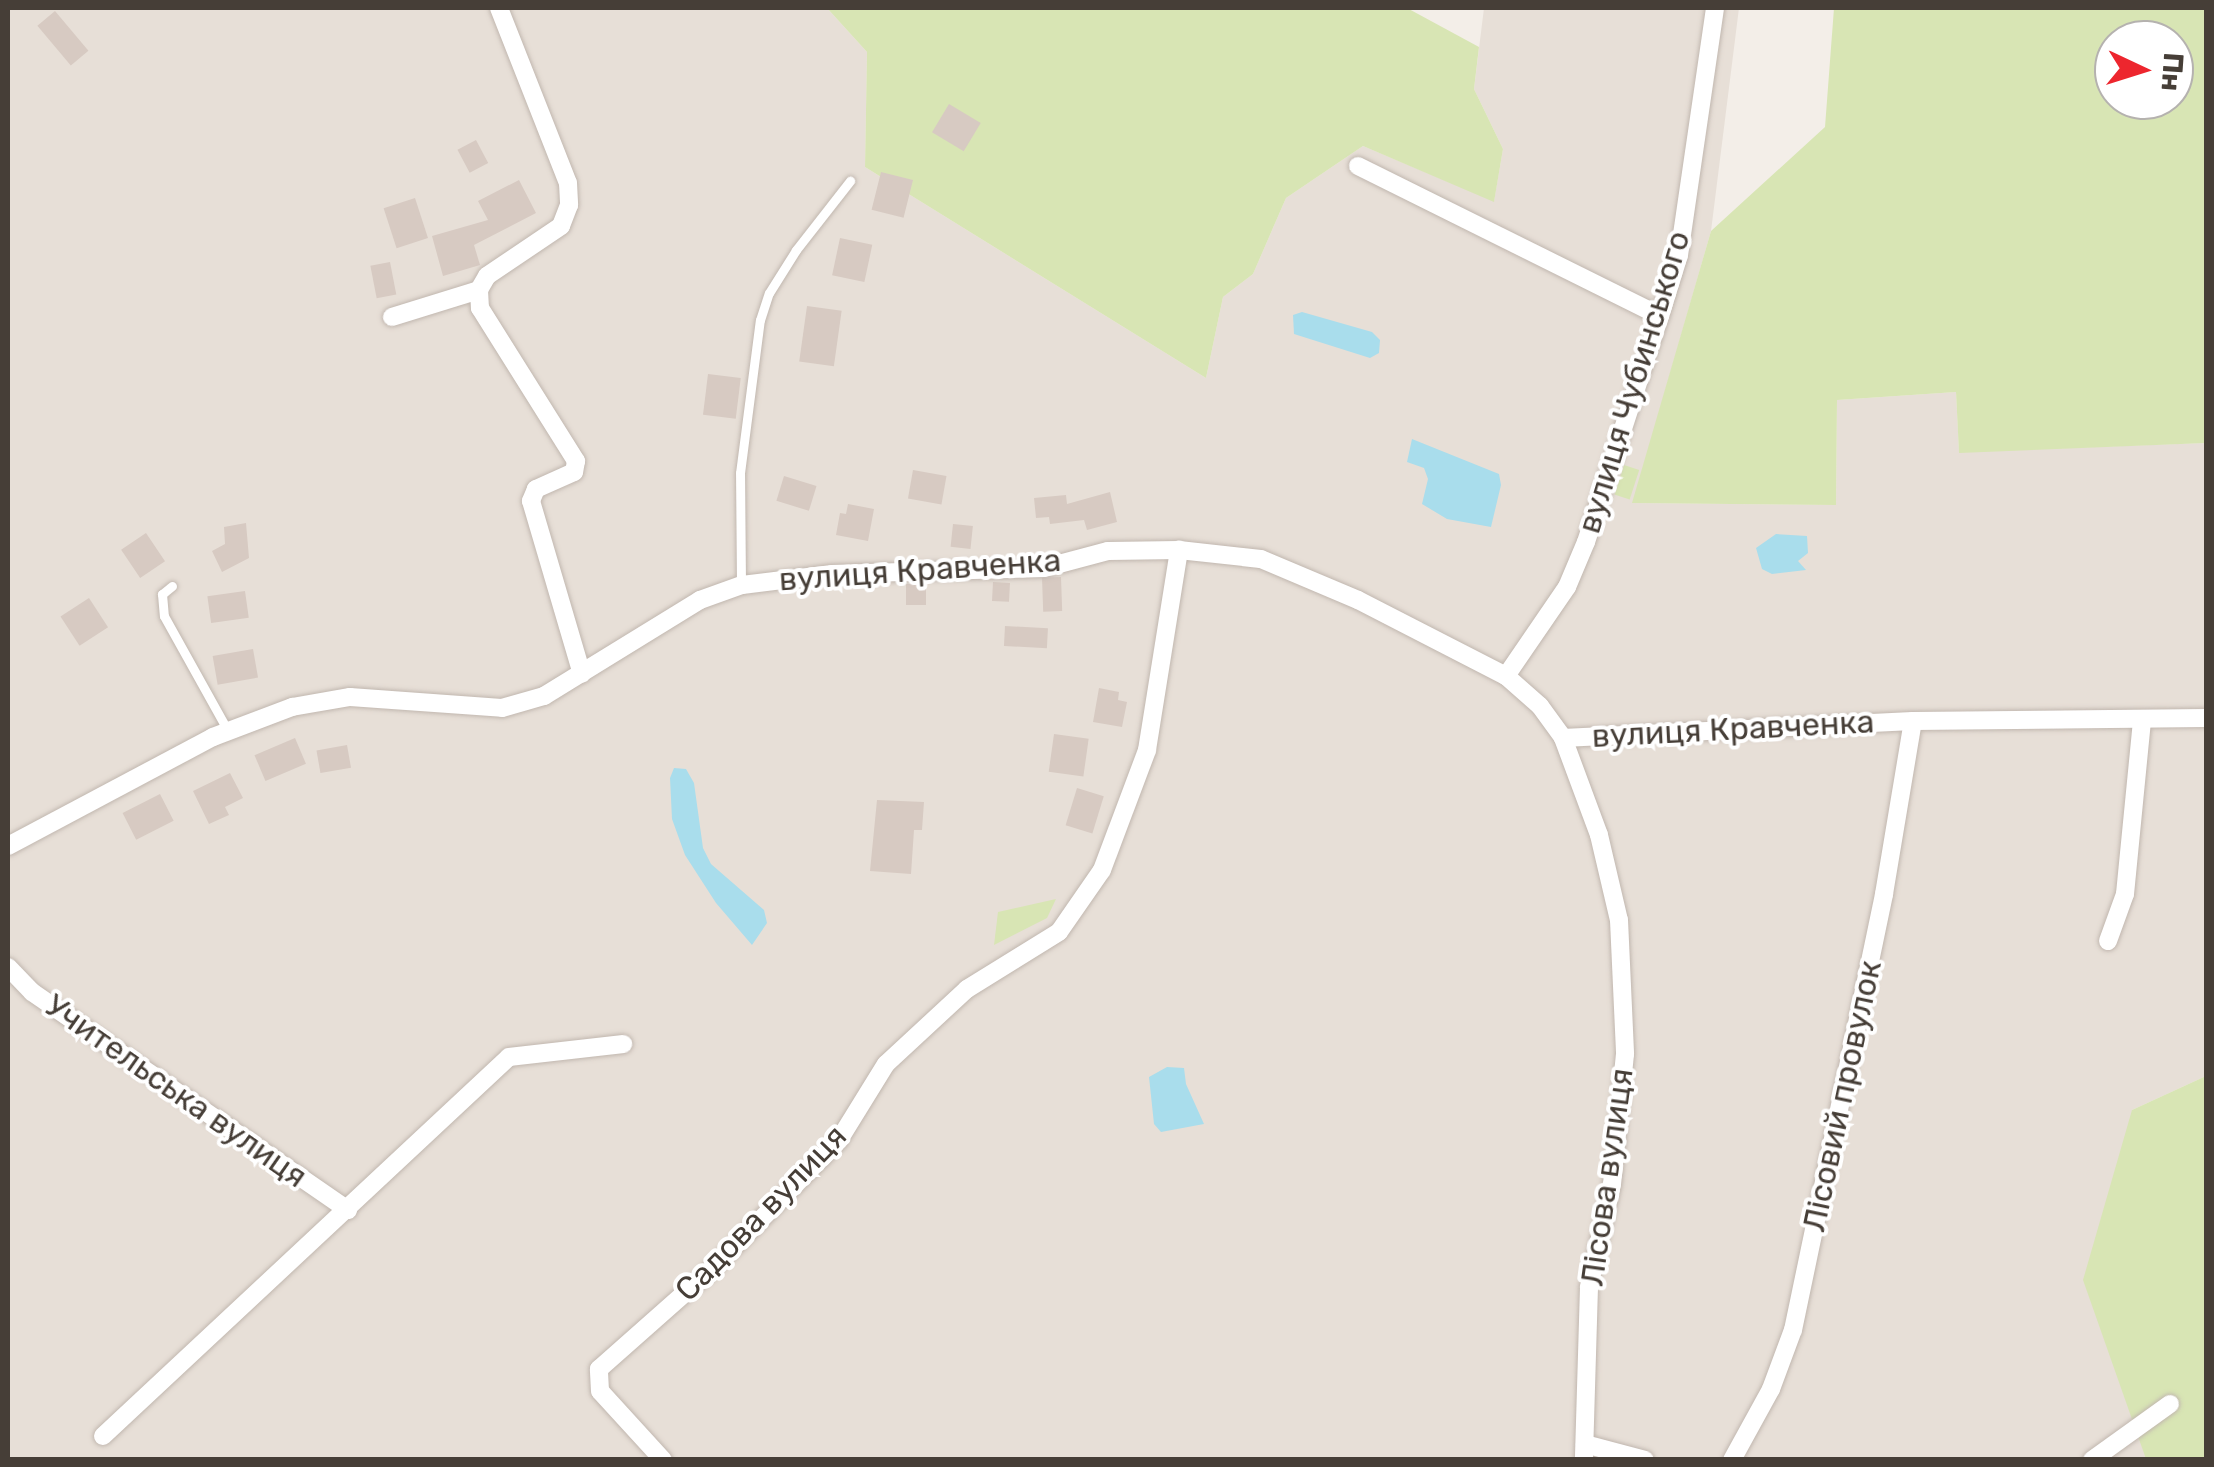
<!DOCTYPE html>
<meta charset="utf-8">
<style>
body{margin:0}
#map{position:relative;width:2214px;height:1467px;overflow:hidden;background:#f3eee8;font-family:Rubik,sans-serif}
div>[style]{position:absolute}
.residential>*{inset:0;background:#e7dfd7}
.green>*{inset:0;background:#d8e5b4;transform-origin:0 0}
.water>*{inset:0;background:#a9ddec}
.building>*{inset:0;background:#d7cac2;transform-origin:0 0}
.roads{filter:drop-shadow(0 0 2px #c1b7af) drop-shadow(0 0 2px #c1b7af)}
.service>*{height:9px;margin:-4.5px;padding:0 4.5px;transform-origin:4.5px;border-radius:4.5px;background:#fff}
.minor>*{height:18px;margin:-9px;padding:0 9px;transform-origin:9px;border-radius:9px;background:#fff}
span{translate:-50% -50%;white-space:nowrap;text-align:center;line-height:1.15;-webkit-text-stroke:8px #fff;paint-order:stroke}
.street-label{font-size:32px;color:#463e37}
.frame{position:absolute;inset:0;border:10px solid #463e37;pointer-events:none}
.north{position:absolute;left:2094px;top:20px;width:100px;height:100px;box-sizing:border-box;background:#fff;border:2px solid #b5b2af;border-radius:50%;rotate:94deg;font-size:28px;font-weight:700;line-height:40px;text-align:center;color:#463e37}
.north::after{content:'';display:block;margin:auto;width:35px;height:45px;background:#ed262e;clip-path:polygon(50% 0,100% 100%,50% 72%,0 100%)}
</style>
<div id="map">
<div class="residential">
<div style="clip-path:polygon(8px 8px,827px 8px,867px 52px,865px 167px,1206px 378px,1223px 297px,1253px 274px,1286px 198px,1363px 146px,1494px 201px,1503px 149px,1474px 89px,1484px 8px,1739px 8px,1711px 231px,1633px 503px,1836px 505px,1837px 400px,1956px 392px,1959px 452px,2206px 443px,2206px 1076px,2132px 1110px,2147px 1458px,8px 1460px)"></div>
</div>
<div class="green">
<div style="clip-path:polygon(827px 8px,1407px 8px,1479px 47px,1474px 89px,1503px 149px,1494px 202px,1363px 146px,1286px 198px,1253px 274px,1223px 297px,1206px 378px,865px 167px,867px 52px)"></div>
<div style="clip-path:polygon(evenodd,1834px 8px,2206px 8px,2206px 443px,1959px 453px,1956px 392px,1837px 400px,1836px 505px,1632px 503px,1711px 231px,1825px 127px,1834px 8px,2114px 40px,2174px 40px,2174px 100px,2114px 100px,2114px 40px)"></div>
<div style="left:1624px;top:465px;width:16px;height:31px;rotate:18deg"></div>
<div style="clip-path:polygon(1056px 899px,1047px 918px,994px 945px,998px 912px)"></div>
<div style="clip-path:polygon(2206px 1076px,2206px 1459px,2146px 1459px,2083px 1280px,2132px 1110px)"></div>
</div>
<div class="water">
<div style="clip-path:polygon(1302px 312px,1372px 332px,1380px 340px,1379px 353px,1370px 358px,1294px 334px,1293px 315px)"></div>
<div style="clip-path:polygon(1412px 439px,1499px 474px,1501px 485px,1491px 527px,1447px 519px,1422px 504px,1428px 479px,1424px 468px,1407px 462px)"></div>
<div style="clip-path:polygon(1776px 534px,1807px 536px,1808px 553px,1798px 561px,1806px 570px,1772px 574px,1762px 569px,1756px 548px)"></div>
<div style="clip-path:polygon(674px 768px,686px 769px,694px 783px,703px 848px,711px 864px,764px 910px,767px 923px,752px 945px,716px 903px,685px 855px,672px 819px,670px 778px)"></div>
<div style="clip-path:polygon(1167px 1067px,1184px 1068px,1186px 1084px,1204px 1124px,1161px 1132px,1154px 1124px,1149px 1077px)"></div>
</div>
<div class="building">
<div style="left:55px;top:11px;width:52px;height:23px;rotate:50deg"></div>
<div style="left:949px;top:104px;width:37px;height:33px;rotate:31deg"></div>
<div style="left:476px;top:140px;width:26px;height:21px;rotate:62deg"></div>
<div style="left:881px;top:172px;width:33px;height:39px;rotate:14deg"></div>
<div style="clip-path:polygon(519px 180px,536px 213px,474px 245px,480px 265px,443px 276px,432px 236px,488px 220px,478px 201px)"></div>
<div style="left:415px;top:198px;width:42px;height:33px;rotate:72deg"></div>
<div style="left:840px;top:238px;width:33px;height:38px;rotate:12deg"></div>
<div style="left:390px;top:262px;width:33px;height:20px;rotate:79deg"></div>
<div style="left:807px;top:306px;width:35px;height:56px;rotate:8deg"></div>
<div style="left:708px;top:374px;width:33px;height:41px;rotate:7deg"></div>
<div style="left:913px;top:470px;width:34px;height:29px;rotate:10deg"></div>
<div style="left:784px;top:476px;width:34px;height:26px;rotate:17deg"></div>
<div style="clip-path:polygon(1110px 492px,1117px 522px,1087px 530px,1084px 520px,1050px 524px,1049px 517px,1036px 518px,1034px 498px,1066px 495px,1067px 504px)"></div>
<div style="clip-path:polygon(848px 504px,874px 509px,868px 541px,836px 535px,840px 513px,846px 514px)"></div>
<div style="clip-path:polygon(246px 523px,249px 558px,222px 572px,212px 551px,225px 544px,224px 527px)"></div>
<div style="left:953px;top:524px;width:20px;height:23px;rotate:6deg"></div>
<div style="left:146px;top:533px;width:34px;height:30px;rotate:56deg"></div>
<div style="left:1061px;top:577px;width:34px;height:19px;rotate:88deg"></div>
<div style="left:993px;top:582px;width:17px;height:19px;rotate:3deg"></div>
<div style="left:906px;top:584px;width:20px;height:21px"></div>
<div style="left:245px;top:591px;width:27px;height:38px;rotate:82deg"></div>
<div style="left:89px;top:598px;width:35px;height:34px;rotate:57deg"></div>
<div style="left:1005px;top:626px;width:43px;height:20px;rotate:3deg"></div>
<div style="left:253px;top:649px;width:29px;height:41px;rotate:80deg"></div>
<div style="clip-path:polygon(1099px 688px,1119px 692px,1118px 700px,1127px 702px,1122px 727px,1093px 722px)"></div>
<div style="left:1054px;top:734px;width:35px;height:38px;rotate:8deg"></div>
<div style="left:295px;top:738px;width:28px;height:44px;rotate:67deg"></div>
<div style="left:347px;top:745px;width:23px;height:31px;rotate:80deg"></div>
<div style="clip-path:polygon(230px 773px,243px 798px,225px 807px,229px 815px,209px 824px,193px 791px)"></div>
<div style="left:1077px;top:788px;width:28px;height:39px;rotate:17deg"></div>
<div style="left:160px;top:794px;width:30px;height:42px;rotate:63deg"></div>
<div style="clip-path:polygon(877px 800px,924px 802px,922px 830px,914px 830px,911px 874px,870px 871px)"></div>
</div>
<div class="roads">
<div class="service">
<div style="left:741px;top:584px;width:111px;rotate:-90.5deg"></div>
<div style="left:740px;top:473px;width:154px;rotate:-82.6deg"></div>
<div style="left:760px;top:320px;width:28px;rotate:-72deg"></div>
<div style="left:769px;top:293px;width:51px;rotate:-57.9deg"></div>
<div style="left:796px;top:250px;width:88px;rotate:-52deg"></div>
<div style="left:172px;top:586px;width:13px;rotate:141deg"></div>
<div style="left:162px;top:594px;width:22px;rotate:85deg"></div>
<div style="left:164px;top:616px;width:132px;rotate:60.9deg"></div>
</div>
<div class="minor">
<div style="left:499px;top:8px;width:188px;rotate:68.5deg"></div>
<div style="left:568px;top:183px;width:22px;rotate:87deg"></div>
<div style="left:569px;top:205px;width:22px;rotate:111deg"></div>
<div style="left:561px;top:226px;width:89px;rotate:146deg"></div>
<div style="left:487px;top:276px;width:16px;rotate:120deg"></div>
<div style="left:479px;top:290px;width:18px;rotate:87deg"></div>
<div style="left:480px;top:308px;width:181px;rotate:57.9deg"></div>
<div style="left:576px;top:461px;width:11px;rotate:100deg"></div>
<div style="left:574px;top:472px;width:42px;rotate:155.9deg"></div>
<div style="left:536px;top:489px;width:13px;rotate:113deg"></div>
<div style="left:531px;top:501px;width:180px;rotate:73.6deg"></div>
<div style="left:1358px;top:166px;width:337px;rotate:26.4deg"></div>
<div style="left:392px;top:317px;width:91px;rotate:-17.2deg"></div>
<div style="left:1506px;top:676px;width:108px;rotate:-55.6deg"></div>
<div style="left:1567px;top:587px;width:49px;rotate:-67.1deg"></div>
<div style="left:1586px;top:542px;width:238px;rotate:-71.9deg"></div>
<div style="left:1660px;top:316px;width:64px;rotate:-72.7deg"></div>
<div style="left:1679px;top:255px;width:250px;rotate:-81.7deg"></div>
<div style="left:1563px;top:738px;width:103px;rotate:69.6deg"></div>
<div style="left:1599px;top:835px;width:87px;rotate:76.8deg"></div>
<div style="left:1619px;top:920px;width:134px;rotate:87.4deg"></div>
<div style="left:1625px;top:1054px;width:131px;rotate:95.7deg"></div>
<div style="left:1612px;top:1184px;width:106px;rotate:102.6deg"></div>
<div style="left:1589px;top:1287px;width:173px;rotate:91.7deg"></div>
<div style="left:8px;top:846px;width:232px;rotate:-28deg"></div>
<div style="left:213px;top:737px;width:85px;rotate:-20.8deg"></div>
<div style="left:292px;top:707px;width:59px;rotate:-9.8deg"></div>
<div style="left:350px;top:697px;width:152px;rotate:4.1deg"></div>
<div style="left:502px;top:708px;width:44px;rotate:-15.9deg"></div>
<div style="left:544px;top:696px;width:183px;rotate:-31.6deg"></div>
<div style="left:700px;top:600px;width:45px;rotate:-19.7deg"></div>
<div style="left:742px;top:585px;width:91px;rotate:-7deg"></div>
<div style="left:832px;top:574px;width:212px;rotate:-1.6deg"></div>
<div style="left:1044px;top:568px;width:66px;rotate:-14.9deg"></div>
<div style="left:1108px;top:551px;width:71px;rotate:-0.8deg"></div>
<div style="left:1179px;top:550px;width:82px;rotate:6.3deg"></div>
<div style="left:1261px;top:559px;width:105px;rotate:22.9deg"></div>
<div style="left:1358px;top:600px;width:166px;rotate:27.2deg"></div>
<div style="left:1506px;top:676px;width:45px;rotate:41.4deg"></div>
<div style="left:1540px;top:706px;width:39px;rotate:54deg"></div>
<div style="left:1563px;top:738px;width:350px;rotate:-2.8deg"></div>
<div style="left:1913px;top:721px;width:293px;rotate:-0.6deg"></div>
<div style="left:2108px;top:941px;width:50px;rotate:-70.1deg"></div>
<div style="left:2125px;top:894px;width:175px;rotate:-84.4deg"></div>
<div style="left:8px;top:967px;width:35px;rotate:46deg"></div>
<div style="left:32px;top:992px;width:384px;rotate:34.6deg"></div>
<div style="left:103px;top:1436px;width:555px;rotate:-43.03deg"></div>
<div style="left:509px;top:1057px;width:115px;rotate:-6.5deg"></div>
<div style="left:1585px;top:1444px;width:62px;rotate:14.9deg"></div>
<div style="left:663px;top:1460px;width:93px;rotate:-132.4deg"></div>
<div style="left:600px;top:1391px;width:22px;rotate:-93deg"></div>
<div style="left:599px;top:1369px;width:149px;rotate:-41.5deg"></div>
<div style="left:711px;top:1270px;width:182px;rotate:-45.4deg"></div>
<div style="left:839px;top:1140px;width:89px;rotate:-58.3deg"></div>
<div style="left:886px;top:1064px;width:110px;rotate:-42.8deg"></div>
<div style="left:967px;top:989px;width:108px;rotate:-31.8deg"></div>
<div style="left:1059px;top:932px;width:75px;rotate:-55.3deg"></div>
<div style="left:1102px;top:870px;width:128px;rotate:-69.4deg"></div>
<div style="left:1147px;top:750px;width:203px;rotate:-80.9deg"></div>
<div style="left:1732px;top:1460px;width:81px;rotate:-61.2deg"></div>
<div style="left:1771px;top:1389px;width:63px;rotate:-69.6deg"></div>
<div style="left:1793px;top:1330px;width:445px;rotate:-78.2deg"></div>
<div style="left:1884px;top:894px;width:175px;rotate:-80.5deg"></div>
<div style="left:2092px;top:1460px;width:96px;rotate:-35.7deg"></div>
</div>
</div>
<div class="street-label">
<span style="left:1634px;top:382px;rotate:-73deg">вулиця Чубинського</span>
<span style="left:920px;top:570px;rotate:-4deg">вулиця Кравченка</span>
<span style="left:1733px;top:729px;rotate:-3deg">вулиця Кравченка</span>
<span style="left:176px;top:1091px;rotate:35deg">Учительська вулиця</span>
<span style="left:1842px;top:1096px;rotate:-78deg">Лісовий провулок</span>
<span style="left:1607px;top:1177px;rotate:-82deg">Лісова вулиця</span>
<span style="left:761px;top:1213px;rotate:-46deg">Садова вулиця</span>
</div>
<div class="frame"></div>
<div class="north">Пн</div>
</div>
